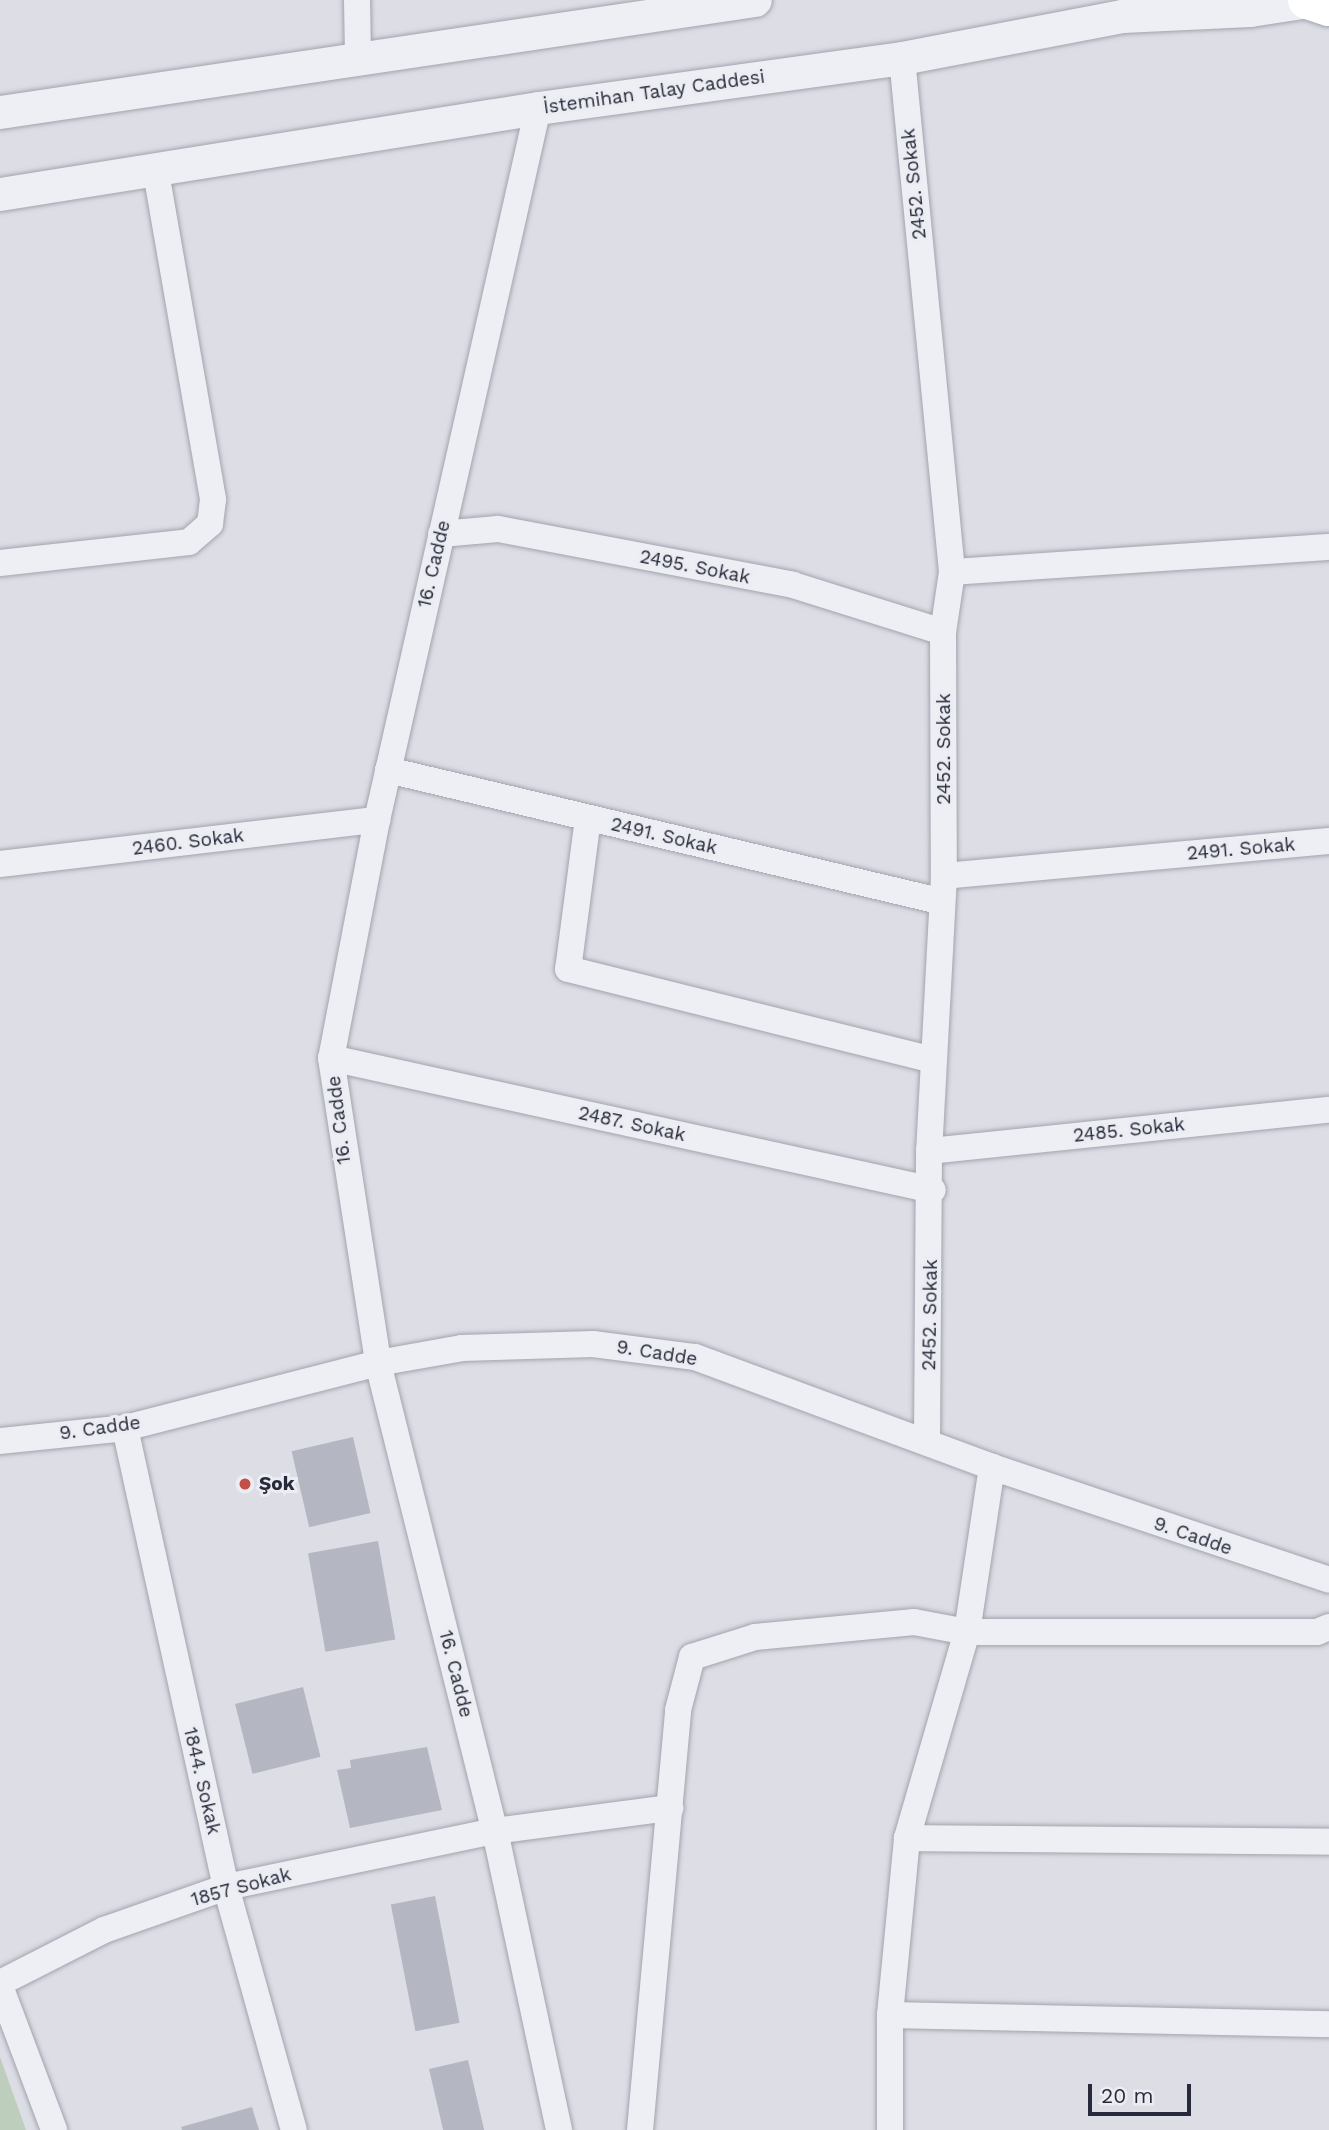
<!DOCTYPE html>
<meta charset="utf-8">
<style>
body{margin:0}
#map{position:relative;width:1329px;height:2130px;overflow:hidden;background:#dcdde5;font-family:"Work Sans",sans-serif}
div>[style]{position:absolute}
.green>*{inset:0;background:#becebd}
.building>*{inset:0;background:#b4b6c1;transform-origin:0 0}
.roads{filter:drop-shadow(0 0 2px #a2a4ae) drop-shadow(0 0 2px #a2a4ae)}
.minor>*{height:26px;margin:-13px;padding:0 13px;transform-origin:13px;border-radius:13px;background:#eeeff4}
.tertiary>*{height:33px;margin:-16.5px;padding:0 16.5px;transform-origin:16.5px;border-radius:16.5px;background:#eeeff4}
.secondary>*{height:38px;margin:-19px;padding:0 19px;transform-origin:19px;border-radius:19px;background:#fff}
.dots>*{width:19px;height:19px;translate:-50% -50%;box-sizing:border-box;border:4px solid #ebedf3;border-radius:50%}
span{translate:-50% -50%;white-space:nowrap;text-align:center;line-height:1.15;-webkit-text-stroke:6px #ebedf3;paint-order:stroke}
.street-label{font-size:19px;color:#272a3a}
.poi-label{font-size:19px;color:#272a3a;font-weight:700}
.left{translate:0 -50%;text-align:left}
.scale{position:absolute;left:1088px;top:2084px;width:103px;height:32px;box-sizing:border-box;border:4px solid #272a3a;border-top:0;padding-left:9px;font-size:21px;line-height:24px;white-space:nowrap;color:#272a3a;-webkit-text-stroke:5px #ebedf3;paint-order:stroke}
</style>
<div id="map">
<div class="green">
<div style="clip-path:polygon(0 2057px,26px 2130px,0 2130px)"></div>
</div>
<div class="building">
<div style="left:353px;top:1437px;width:78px;height:63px;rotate:77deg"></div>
<div style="left:378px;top:1541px;width:100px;height:71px;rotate:80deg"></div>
<div style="left:303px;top:1687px;width:72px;height:70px;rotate:76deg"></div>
<div style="clip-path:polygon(427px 1747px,442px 1810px,350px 1828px,337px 1770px,351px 1768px,350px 1760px)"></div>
<div style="left:435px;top:1896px;width:129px;height:45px;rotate:79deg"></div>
<div style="left:468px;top:2060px;width:72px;height:40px;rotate:77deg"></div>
<div style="clip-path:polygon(252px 2107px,259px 2130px,182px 2130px,181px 2127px)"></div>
</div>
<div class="roads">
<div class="minor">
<div style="left:357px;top:0;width:58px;rotate:89deg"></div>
<div style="left:902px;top:58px;width:516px;rotate:84.44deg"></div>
<div style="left:952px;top:572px;width:61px;rotate:98.5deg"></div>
<div style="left:943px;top:632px;width:244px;rotate:89.8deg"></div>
<div style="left:944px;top:876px;width:275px;rotate:93.1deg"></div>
<div style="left:929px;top:1151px;width:291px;rotate:90.4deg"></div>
<div style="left:538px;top:108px;width:730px;rotate:102.74deg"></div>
<div style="left:377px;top:820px;width:242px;rotate:100.9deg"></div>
<div style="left:331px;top:1058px;width:309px;rotate:81.2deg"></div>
<div style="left:378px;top:1363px;width:482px;rotate:76deg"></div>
<div style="left:495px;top:1831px;width:306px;rotate:77.9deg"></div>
<div style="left:441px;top:534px;width:57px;rotate:-5deg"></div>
<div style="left:498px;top:529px;width:300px;rotate:10.7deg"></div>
<div style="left:793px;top:585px;width:157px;rotate:17.4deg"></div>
<div style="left:0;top:563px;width:190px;rotate:-6.3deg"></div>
<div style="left:189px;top:542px;width:28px;rotate:-41deg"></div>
<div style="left:210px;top:524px;width:25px;rotate:-83deg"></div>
<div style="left:213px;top:499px;width:332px;rotate:-99.9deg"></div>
<div style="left:952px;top:572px;width:378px;rotate:-3.8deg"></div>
<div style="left:388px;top:770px;width:566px;rotate:13.37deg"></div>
<div style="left:588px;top:818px;width:152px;rotate:97.5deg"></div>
<div style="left:568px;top:969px;width:376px;rotate:14deg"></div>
<div style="left:0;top:864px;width:380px;rotate:-6.7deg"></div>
<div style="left:944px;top:876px;width:387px;rotate:-5.2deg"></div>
<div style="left:331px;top:1058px;width:616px;rotate:12.37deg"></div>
<div style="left:929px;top:1151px;width:402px;rotate:-5.9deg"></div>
<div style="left:125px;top:1428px;width:470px;rotate:77.6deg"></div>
<div style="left:226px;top:1887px;width:252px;rotate:74.4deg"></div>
<div style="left:0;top:1441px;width:126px;rotate:-5.9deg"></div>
<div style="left:125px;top:1428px;width:261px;rotate:-14.4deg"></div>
<div style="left:378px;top:1363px;width:85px;rotate:-10.1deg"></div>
<div style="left:462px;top:1348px;width:131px;rotate:-1.7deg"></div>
<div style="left:593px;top:1344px;width:103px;rotate:7.3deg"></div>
<div style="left:695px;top:1357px;width:317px;rotate:20.3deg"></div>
<div style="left:992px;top:1467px;width:355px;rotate:18.5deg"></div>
<div style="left:907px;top:1838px;width:422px;rotate:0.5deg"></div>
<div style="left:0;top:1983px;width:117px;rotate:-27deg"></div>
<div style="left:104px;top:1930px;width:129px;rotate:-19.4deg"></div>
<div style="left:226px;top:1887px;width:275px;rotate:-11.8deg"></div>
<div style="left:495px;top:1831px;width:177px;rotate:-7.5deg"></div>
<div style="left:0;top:1986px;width:154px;rotate:69.4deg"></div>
<div style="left:890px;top:2015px;width:439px;rotate:1.2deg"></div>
<div style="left:640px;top:2130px;width:422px;rotate:-84.8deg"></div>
<div style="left:678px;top:1710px;width:55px;rotate:-75.2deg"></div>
<div style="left:692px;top:1657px;width:66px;rotate:-17.6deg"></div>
<div style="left:755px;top:1637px;width:160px;rotate:-5.4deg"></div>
<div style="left:914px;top:1622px;width:54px;rotate:10.7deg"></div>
<div style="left:967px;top:1632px;width:350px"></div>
<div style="left:1317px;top:1632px;width:13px;rotate:-23deg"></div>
<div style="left:890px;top:2130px;width:115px;rotate:-90deg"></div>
<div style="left:890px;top:2015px;width:178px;rotate:-84.5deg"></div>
<div style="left:907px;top:1838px;width:215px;rotate:-73.8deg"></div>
<div style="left:967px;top:1632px;width:167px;rotate:-81.4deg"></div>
</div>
<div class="tertiary">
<div style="left:0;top:112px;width:763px;rotate:-8.44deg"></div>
<div style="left:0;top:194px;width:545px;rotate:-9.08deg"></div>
<div style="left:538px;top:108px;width:367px;rotate:-7.8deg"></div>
<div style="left:902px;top:58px;width:224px;rotate:-10.8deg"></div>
<div style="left:1122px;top:16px;width:128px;rotate:-2.7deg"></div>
<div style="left:1250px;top:10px;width:59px;rotate:-8.8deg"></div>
</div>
<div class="secondary">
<div style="left:1307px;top:0;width:23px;rotate:18deg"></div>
</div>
</div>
<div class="dots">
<div style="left:245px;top:1484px;background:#c44f47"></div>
</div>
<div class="street-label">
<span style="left:654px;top:92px;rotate:-8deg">İstemihan Talay Caddesi</span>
<span style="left:914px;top:184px;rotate:-96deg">2452. Sokak</span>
<span style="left:434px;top:564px;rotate:-77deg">16. Cadde</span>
<span style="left:695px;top:567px;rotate:11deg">2495. Sokak</span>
<span style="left:944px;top:749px;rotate:-90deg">2452. Sokak</span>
<span style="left:664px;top:836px;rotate:13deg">2491. Sokak</span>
<span style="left:188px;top:842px;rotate:-7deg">2460. Sokak</span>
<span style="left:1241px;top:849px;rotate:-5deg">2491. Sokak</span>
<span style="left:339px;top:1120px;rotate:-97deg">16. Cadde</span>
<span style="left:632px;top:1124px;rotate:12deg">2487. Sokak</span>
<span style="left:1129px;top:1130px;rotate:-6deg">2485. Sokak</span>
<span style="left:930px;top:1315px;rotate:-89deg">2452. Sokak</span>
<span style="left:657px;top:1353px;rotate:9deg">9. Cadde</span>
<span style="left:100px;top:1428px;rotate:-8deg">9. Cadde</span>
<span style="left:1193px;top:1536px;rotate:19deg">9. Cadde</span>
<span style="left:456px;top:1674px;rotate:76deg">16. Cadde</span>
<span style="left:202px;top:1781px;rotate:77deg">1844. Sokak</span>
<span style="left:241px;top:1887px;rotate:-15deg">1857 Sokak</span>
</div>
<div class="poi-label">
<span class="left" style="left:259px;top:1484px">Şok</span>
</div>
<div class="scale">20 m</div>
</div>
